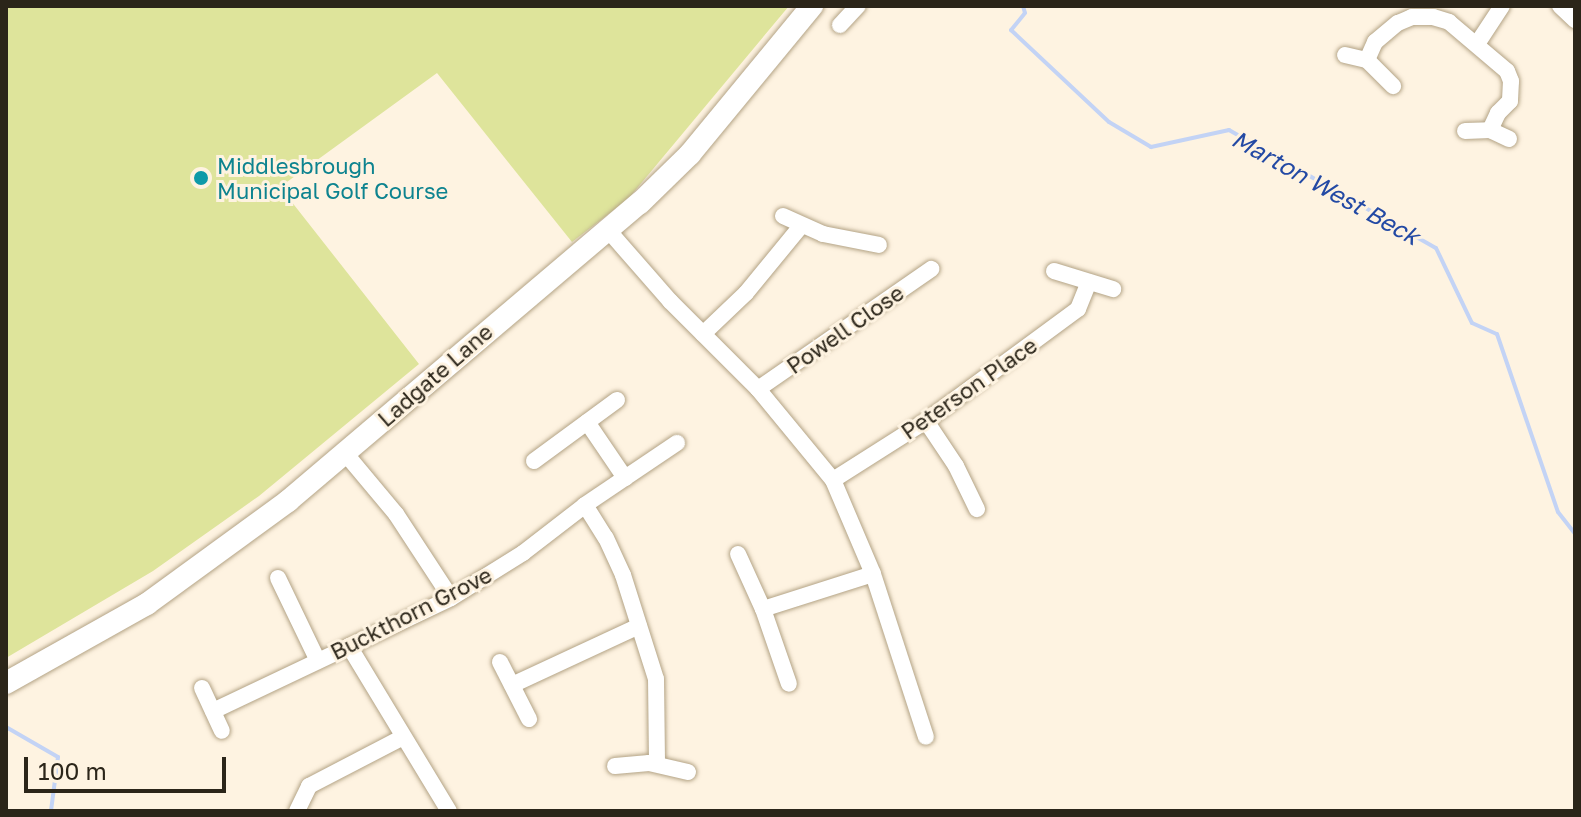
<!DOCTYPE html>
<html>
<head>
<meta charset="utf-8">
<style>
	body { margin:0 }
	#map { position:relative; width:1581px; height:817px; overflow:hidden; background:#fef3e1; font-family:"Golos Text",sans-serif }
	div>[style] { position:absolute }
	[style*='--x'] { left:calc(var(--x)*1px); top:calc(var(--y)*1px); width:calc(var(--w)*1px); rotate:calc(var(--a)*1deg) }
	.green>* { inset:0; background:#dee49b }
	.stream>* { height:4px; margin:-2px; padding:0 2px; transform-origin:2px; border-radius:2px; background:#c3d3f5 }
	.roads { filter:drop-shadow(0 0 2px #b3a385) drop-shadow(0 0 2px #b3a385) }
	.street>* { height:16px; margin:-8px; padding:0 8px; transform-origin:8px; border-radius:8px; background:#fff }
	.secondary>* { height:22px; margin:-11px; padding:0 11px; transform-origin:11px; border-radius:11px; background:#fff }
	.dots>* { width:22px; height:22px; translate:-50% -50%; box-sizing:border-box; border:4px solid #fef3e1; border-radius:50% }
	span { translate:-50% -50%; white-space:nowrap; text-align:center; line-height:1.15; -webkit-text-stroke:6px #fef3e1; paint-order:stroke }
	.culture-label { font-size:22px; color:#0d838f }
	.left { translate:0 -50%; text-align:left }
	.street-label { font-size:22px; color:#2b2519 }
	.water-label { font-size:24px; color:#2349a4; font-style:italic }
	.frame { position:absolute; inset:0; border:8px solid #2b2519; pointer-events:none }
	.scale { position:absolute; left:24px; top:757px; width:202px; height:36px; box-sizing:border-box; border:4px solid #2b2519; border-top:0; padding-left:10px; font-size:24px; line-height:28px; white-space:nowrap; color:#2b2519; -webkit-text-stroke:6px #fef3e1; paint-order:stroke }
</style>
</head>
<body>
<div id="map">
	<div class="green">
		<div style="clip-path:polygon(6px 6px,789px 6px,628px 199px,572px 242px,437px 73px,280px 187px,419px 364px,259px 496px,153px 571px,6px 658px)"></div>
	</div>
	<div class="stream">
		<div style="--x:1023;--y:6;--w:7;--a:74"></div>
		<div style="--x:1025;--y:13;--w:22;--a:129"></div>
		<div style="--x:1011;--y:30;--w:134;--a:43.2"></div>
		<div style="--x:1109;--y:122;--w:49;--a:30.8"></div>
		<div style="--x:1151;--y:147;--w:80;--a:-12.3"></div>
		<div style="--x:1229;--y:130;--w:238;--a:29.7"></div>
		<div style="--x:1436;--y:248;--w:83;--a:64.4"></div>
		<div style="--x:1472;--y:323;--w:27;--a:24"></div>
		<div style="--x:1497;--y:334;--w:188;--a:71.1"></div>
		<div style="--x:1558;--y:512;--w:28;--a:52"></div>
		<div style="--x:6;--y:727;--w:60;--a:30"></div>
		<div style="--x:58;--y:757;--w:54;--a:97.4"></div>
	</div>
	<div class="roads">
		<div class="street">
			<div style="--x:1560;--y:6;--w:21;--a:43"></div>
			<div style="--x:840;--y:25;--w:26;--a:-47"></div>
			<div style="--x:1477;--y:44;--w:45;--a:-56.7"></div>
			<div style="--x:1345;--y:55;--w:23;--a:13"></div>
			<div style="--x:1367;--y:60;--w:37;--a:45"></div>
			<div style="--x:1367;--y:60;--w:20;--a:-66"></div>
			<div style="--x:1375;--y:42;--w:30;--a:-40"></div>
			<div style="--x:1398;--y:23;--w:15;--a:-23"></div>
			<div style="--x:1412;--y:17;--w:21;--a:0"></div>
			<div style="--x:1433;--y:17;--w:17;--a:17"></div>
			<div style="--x:1449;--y:22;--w:76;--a:40.2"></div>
			<div style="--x:1507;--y:71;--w:11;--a:68"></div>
			<div style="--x:1511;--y:81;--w:20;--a:93"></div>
			<div style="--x:1510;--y:101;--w:17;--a:135"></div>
			<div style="--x:1498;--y:113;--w:19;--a:115"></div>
			<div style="--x:1465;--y:131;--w:25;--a:-2"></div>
			<div style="--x:1490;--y:130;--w:21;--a:25"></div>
			<div style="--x:783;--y:216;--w:44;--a:24.2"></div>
			<div style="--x:823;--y:234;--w:57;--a:11.1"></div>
			<div style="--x:608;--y:230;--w:94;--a:48.9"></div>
			<div style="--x:670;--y:301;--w:124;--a:45"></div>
			<div style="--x:758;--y:389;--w:118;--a:50.5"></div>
			<div style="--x:833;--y:480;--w:102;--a:66.9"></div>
			<div style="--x:873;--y:574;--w:171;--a:72"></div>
			<div style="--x:1054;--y:271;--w:62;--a:17"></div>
			<div style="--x:703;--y:334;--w:59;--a:-43.6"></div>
			<div style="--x:746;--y:293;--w:87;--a:-50.6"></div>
			<div style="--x:758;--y:389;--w:211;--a:-34.7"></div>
			<div style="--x:926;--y:421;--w:54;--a:56.3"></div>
			<div style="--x:956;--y:466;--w:48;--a:64"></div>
			<div style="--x:587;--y:422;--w:68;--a:55.8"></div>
			<div style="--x:345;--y:453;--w:80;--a:50.1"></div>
			<div style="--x:396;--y:514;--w:100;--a:56.8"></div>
			<div style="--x:534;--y:461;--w:103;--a:-36.3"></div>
			<div style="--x:833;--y:480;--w:110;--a:-32.4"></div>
			<div style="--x:926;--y:421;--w:189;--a:-36.4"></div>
			<div style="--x:1078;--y:309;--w:29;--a:-68"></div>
			<div style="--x:585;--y:505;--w:39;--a:58"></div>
			<div style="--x:606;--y:538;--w:41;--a:65.3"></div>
			<div style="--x:623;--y:575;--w:109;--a:72.4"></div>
			<div style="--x:656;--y:679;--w:85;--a:89.3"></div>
			<div style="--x:738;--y:554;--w:60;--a:65.6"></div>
			<div style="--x:763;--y:609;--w:79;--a:70.9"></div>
			<div style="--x:278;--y:578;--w:92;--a:64.3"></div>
			<div style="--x:763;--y:609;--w:115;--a:-17.7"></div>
			<div style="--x:349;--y:646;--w:193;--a:58.8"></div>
			<div style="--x:500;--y:662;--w:64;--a:63"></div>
			<div style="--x:512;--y:685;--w:140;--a:-24.9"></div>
			<div style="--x:202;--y:688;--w:47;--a:65.1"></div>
			<div style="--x:213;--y:711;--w:263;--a:-25.4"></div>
			<div style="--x:451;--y:598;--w:85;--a:-32"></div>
			<div style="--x:523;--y:553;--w:78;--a:-37.7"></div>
			<div style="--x:585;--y:505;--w:111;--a:-34"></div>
			<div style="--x:615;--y:766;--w:34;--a:-5"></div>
			<div style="--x:649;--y:763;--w:40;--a:13"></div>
			<div style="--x:297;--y:811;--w:28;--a:-64"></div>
			<div style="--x:309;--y:786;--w:106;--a:-27.5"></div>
		</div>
		<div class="secondary">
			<div style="--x:6;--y:683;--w:162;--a:-29.3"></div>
			<div style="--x:147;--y:604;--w:175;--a:-36.1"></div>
			<div style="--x:288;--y:501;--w:461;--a:-40.3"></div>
			<div style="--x:640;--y:203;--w:70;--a:-44.4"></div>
			<div style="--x:690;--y:154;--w:192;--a:-50.5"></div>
		</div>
	</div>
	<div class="dots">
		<div style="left:201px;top:178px;background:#0f9aa8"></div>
	</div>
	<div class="culture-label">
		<span class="left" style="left:217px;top:178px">Middlesbrough<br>Municipal Golf Course</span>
	</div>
	<div class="street-label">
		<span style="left:845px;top:329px;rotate:-35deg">Powell Close</span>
		<span style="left:435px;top:375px;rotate:-41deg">Ladgate Lane</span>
		<span style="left:969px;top:388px;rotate:-35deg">Peterson Place</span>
		<span style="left:411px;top:613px;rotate:-27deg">Buckthorn Grove</span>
	</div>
	<div class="water-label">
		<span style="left:1326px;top:187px;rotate:29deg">Marton West Beck</span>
	</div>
	<div class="frame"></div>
	<div class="scale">100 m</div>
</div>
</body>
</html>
